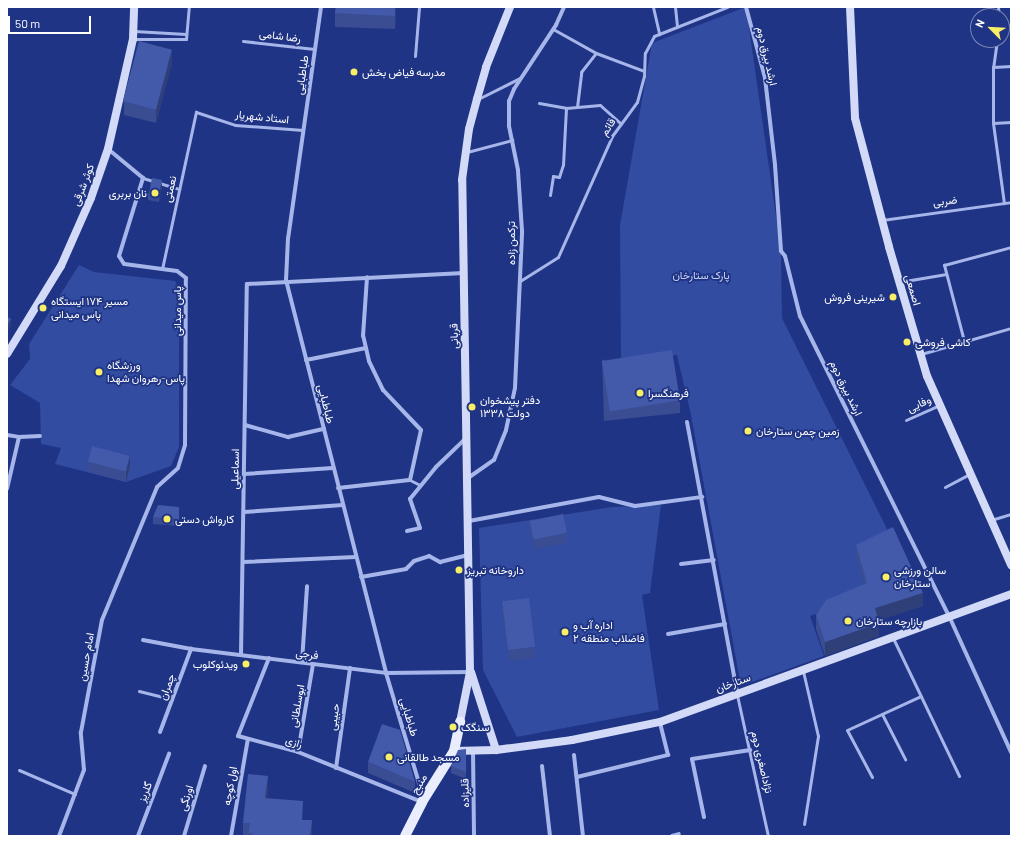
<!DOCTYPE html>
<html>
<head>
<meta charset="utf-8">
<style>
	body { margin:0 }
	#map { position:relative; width:1018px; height:843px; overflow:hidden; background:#1f3484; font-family:Barlow,Vazirmatn,sans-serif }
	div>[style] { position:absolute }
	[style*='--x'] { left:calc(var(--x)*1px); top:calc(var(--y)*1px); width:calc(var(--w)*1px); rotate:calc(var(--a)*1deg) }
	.green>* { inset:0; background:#324ca2 }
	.lane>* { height:3px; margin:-1.5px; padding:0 1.5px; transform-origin:1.5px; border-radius:1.5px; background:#a7b6ea }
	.street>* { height:4px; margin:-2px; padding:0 2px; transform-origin:2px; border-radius:2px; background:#a7b6ea }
	.secondary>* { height:8px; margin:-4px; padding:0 4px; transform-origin:4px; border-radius:4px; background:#d2daf7 }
	.primary>* { height:10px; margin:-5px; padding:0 5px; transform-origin:5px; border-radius:5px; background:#eaedfe }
	.wall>* { inset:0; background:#3a4d93 }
	.shaded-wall>* { inset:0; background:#2f3f78 }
	.building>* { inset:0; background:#435aab; transform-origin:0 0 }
	.dots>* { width:11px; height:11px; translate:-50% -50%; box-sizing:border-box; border:2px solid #1f3484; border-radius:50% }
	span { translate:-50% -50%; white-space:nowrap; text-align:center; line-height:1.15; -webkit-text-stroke:3.5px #1f3484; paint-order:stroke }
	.street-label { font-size:11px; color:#fff }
	.poi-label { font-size:11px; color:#fff }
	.left { translate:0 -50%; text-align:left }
	.right { translate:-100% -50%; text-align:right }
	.park-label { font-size:11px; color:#cbd5f7 }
	.frame { position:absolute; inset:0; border:8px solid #fff; pointer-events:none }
	.north { position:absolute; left:970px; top:8px; width:40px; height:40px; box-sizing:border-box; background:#1f3484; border:1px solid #7985b5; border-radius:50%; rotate:294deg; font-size:11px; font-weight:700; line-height:16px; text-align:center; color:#fff }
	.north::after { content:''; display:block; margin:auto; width:14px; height:18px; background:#f8ef66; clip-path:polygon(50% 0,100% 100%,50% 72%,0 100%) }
	.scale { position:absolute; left:8px; top:16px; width:83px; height:18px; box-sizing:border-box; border:2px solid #fff; border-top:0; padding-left:5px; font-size:12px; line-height:14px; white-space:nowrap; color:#fff; -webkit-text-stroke:3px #1f3484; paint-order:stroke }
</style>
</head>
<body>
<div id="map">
	<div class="green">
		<div style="clip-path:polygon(746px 7px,781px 251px,782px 318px,893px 541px,867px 597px,810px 616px,824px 656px,741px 686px,691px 415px,677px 355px,621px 360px,620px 225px,652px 43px)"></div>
		<div style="clip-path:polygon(79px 265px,94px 272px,175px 281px,179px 290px,179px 447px,171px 466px,126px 482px,55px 464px,61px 448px,41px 444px,40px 403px,10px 385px,30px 359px,29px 344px)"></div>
		<div style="clip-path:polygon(661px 505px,650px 593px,642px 595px,659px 710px,517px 737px,483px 670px,479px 528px,612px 507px)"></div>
	</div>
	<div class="lane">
		<div style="--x:653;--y:7;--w:28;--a:77"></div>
		<div style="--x:675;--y:7;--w:20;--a:84"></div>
		<div style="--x:998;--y:7;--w:9;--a:84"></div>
		<div style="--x:1002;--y:26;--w:9;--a:-6"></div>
		<div style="--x:553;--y:29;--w:49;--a:29.2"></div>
		<div style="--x:596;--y:53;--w:51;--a:20.6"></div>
		<div style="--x:134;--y:31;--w:52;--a:3.3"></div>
		<div style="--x:134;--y:39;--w:52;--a:0"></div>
		<div style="--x:186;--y:39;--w:32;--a:-85"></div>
		<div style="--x:997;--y:40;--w:27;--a:98"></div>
		<div style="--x:993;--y:67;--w:56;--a:90"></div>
		<div style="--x:993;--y:123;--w:81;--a:82.2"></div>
		<div style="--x:243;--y:41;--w:72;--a:6.3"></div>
		<div style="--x:415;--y:56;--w:49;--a:-85.3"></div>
		<div style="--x:993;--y:67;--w:18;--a:-3"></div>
		<div style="--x:478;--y:99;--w:47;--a:-26.6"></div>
		<div style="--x:539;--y:103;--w:27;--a:10"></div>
		<div style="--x:566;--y:108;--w:34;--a:-5"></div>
		<div style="--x:600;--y:105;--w:28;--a:42"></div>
		<div style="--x:577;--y:107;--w:35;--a:-83"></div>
		<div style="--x:581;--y:72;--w:24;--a:-52"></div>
		<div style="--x:993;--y:123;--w:18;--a:-3"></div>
		<div style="--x:467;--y:152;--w:47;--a:-14.9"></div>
		<div style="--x:143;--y:178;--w:38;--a:17"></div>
		<div style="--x:550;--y:195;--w:19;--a:-81"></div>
		<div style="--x:553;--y:176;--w:6;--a:9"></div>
		<div style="--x:559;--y:177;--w:13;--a:-72"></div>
		<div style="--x:563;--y:165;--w:57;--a:-87"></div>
		<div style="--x:882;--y:220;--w:130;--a:-7.9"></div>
		<div style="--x:162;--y:269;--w:161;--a:-77.8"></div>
		<div style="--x:196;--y:112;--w:41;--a:18.4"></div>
		<div style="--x:235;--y:125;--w:68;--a:4.2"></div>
		<div style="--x:520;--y:281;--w:45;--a:-32.3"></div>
		<div style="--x:558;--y:257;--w:133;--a:-65.9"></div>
		<div style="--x:612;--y:136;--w:42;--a:-53.7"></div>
		<div style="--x:637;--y:102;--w:27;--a:-75"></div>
		<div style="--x:644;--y:76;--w:23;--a:-88"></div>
		<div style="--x:645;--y:53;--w:19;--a:-62"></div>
		<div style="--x:654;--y:36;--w:79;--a:-21.7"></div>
		<div style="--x:899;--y:282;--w:48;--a:-9.7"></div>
		<div style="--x:964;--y:341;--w:79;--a:-104.7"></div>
		<div style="--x:944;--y:265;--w:69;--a:-15"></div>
		<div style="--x:921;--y:354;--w:94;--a:-16.1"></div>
		<div style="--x:906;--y:420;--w:37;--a:-24"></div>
		<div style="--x:410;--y:480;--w:11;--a:27"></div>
		<div style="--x:945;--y:487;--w:27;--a:-28"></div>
		<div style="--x:991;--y:520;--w:21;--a:-17"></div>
		<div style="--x:893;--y:638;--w:153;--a:64.4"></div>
		<div style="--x:803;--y:671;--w:67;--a:77"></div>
		<div style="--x:818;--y:736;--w:89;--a:99"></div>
		<div style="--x:139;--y:691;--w:34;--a:14"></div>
		<div style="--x:737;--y:695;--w:144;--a:77.6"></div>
		<div style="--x:882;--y:714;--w:51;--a:62.9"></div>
		<div style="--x:19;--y:770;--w:61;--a:23.2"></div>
		<div style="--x:872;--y:777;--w:53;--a:-118"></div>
		<div style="--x:847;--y:730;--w:81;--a:-24.7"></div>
	</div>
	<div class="street">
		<div style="--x:321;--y:7;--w:233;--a:98.1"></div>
		<div style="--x:288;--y:238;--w:42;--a:92.7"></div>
		<div style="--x:286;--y:280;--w:406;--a:75.7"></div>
		<div style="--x:386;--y:673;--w:128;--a:73.3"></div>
		<div style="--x:746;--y:7;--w:73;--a:75"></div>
		<div style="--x:765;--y:78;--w:88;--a:83.4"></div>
		<div style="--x:775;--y:165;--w:86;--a:86"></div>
		<div style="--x:781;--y:251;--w:6;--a:51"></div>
		<div style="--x:785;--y:256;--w:62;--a:76"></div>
		<div style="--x:800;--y:316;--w:335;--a:63.6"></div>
		<div style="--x:949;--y:616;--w:149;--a:65.5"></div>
		<div style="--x:306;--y:360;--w:61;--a:-11.3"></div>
		<div style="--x:687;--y:422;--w:276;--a:79.5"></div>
		<div style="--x:245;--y:425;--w:45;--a:15.6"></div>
		<div style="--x:288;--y:437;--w:37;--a:-13"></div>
		<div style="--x:7;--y:435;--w:12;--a:9"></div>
		<div style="--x:19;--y:437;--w:53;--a:103"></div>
		<div style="--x:19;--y:437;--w:21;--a:-3"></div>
		<div style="--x:244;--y:474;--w:89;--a:-3.9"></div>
		<div style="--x:468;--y:478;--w:32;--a:-35"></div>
		<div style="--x:494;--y:460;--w:32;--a:-68"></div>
		<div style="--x:506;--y:430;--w:43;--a:-77.9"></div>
		<div style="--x:515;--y:388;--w:157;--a:-87.4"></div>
		<div style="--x:522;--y:231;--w:61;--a:-93.8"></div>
		<div style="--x:518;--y:170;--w:45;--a:-101.6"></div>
		<div style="--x:509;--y:126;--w:25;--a:-90"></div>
		<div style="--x:509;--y:101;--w:13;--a:-67"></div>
		<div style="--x:514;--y:89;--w:77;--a:-56.7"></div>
		<div style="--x:556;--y:25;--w:20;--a:-66"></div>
		<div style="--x:338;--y:488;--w:72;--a:-6.3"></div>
		<div style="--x:410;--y:480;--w:51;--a:-77.6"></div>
		<div style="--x:421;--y:430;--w:55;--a:-133.5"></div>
		<div style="--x:383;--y:390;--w:32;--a:-116"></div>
		<div style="--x:369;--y:361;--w:26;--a:-103"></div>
		<div style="--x:363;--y:336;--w:59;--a:-86.1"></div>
		<div style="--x:244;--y:512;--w:99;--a:-4"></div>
		<div style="--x:469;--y:521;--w:132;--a:-10.5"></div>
		<div style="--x:599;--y:497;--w:37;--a:14"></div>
		<div style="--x:635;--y:506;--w:68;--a:-7.7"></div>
		<div style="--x:407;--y:531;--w:13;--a:-13"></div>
		<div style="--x:420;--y:528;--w:31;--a:-109"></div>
		<div style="--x:410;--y:499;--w:41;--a:-50.9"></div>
		<div style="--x:436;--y:467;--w:42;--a:-44"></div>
		<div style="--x:243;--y:562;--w:113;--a:-2.5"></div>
		<div style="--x:681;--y:564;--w:33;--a:-7"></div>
		<div style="--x:361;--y:577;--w:46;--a:-10.1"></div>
		<div style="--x:406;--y:569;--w:11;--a:-45"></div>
		<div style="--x:414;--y:561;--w:16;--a:-18"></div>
		<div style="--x:429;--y:556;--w:13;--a:29"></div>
		<div style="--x:440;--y:562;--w:30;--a:-14"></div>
		<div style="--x:668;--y:634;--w:58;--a:-10"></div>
		<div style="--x:143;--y:640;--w:49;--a:10.6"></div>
		<div style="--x:191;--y:649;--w:196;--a:7"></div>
		<div style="--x:386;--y:673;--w:84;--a:-0.7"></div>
		<div style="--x:241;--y:654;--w:370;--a:-89.1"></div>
		<div style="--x:247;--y:284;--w:217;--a:-2.9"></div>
		<div style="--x:269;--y:658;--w:84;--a:111.7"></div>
		<div style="--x:238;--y:736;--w:62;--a:14.9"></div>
		<div style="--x:298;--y:752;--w:134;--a:22"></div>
		<div style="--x:302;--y:662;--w:76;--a:-86.2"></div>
		<div style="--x:160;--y:732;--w:89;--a:-69.5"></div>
		<div style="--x:473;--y:751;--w:85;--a:89.3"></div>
		<div style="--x:298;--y:752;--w:89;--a:-80.3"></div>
		<div style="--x:574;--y:755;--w:81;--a:83.7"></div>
		<div style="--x:542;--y:766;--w:70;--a:83.5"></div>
		<div style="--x:336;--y:768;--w:101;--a:-82"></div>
		<div style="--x:577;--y:777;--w:94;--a:-13.6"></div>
		<div style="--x:668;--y:755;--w:34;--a:-104"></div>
		<div style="--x:704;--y:817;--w:59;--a:-101.7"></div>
		<div style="--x:692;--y:759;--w:59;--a:-8.8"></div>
		<div style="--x:59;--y:836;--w:71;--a:-69.3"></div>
		<div style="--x:84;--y:770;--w:38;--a:-95"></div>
		<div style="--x:81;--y:732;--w:114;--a:-79.4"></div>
		<div style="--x:102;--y:620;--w:144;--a:-67.5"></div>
		<div style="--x:157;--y:487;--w:28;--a:-42"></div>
		<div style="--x:178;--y:468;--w:24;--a:-73"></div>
		<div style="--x:185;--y:445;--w:167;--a:-89.7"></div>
		<div style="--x:186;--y:278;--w:11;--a:-142"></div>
		<div style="--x:177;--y:271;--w:53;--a:-172.5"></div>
		<div style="--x:124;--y:264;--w:9;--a:-122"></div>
		<div style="--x:119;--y:256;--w:82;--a:-72.9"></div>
		<div style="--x:143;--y:178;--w:45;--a:-140.4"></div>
		<div style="--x:138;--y:836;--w:88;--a:-69.3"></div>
		<div style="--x:184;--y:836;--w:73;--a:-73.3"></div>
		<div style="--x:231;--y:836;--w:98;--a:-80.1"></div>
		<div style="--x:672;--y:836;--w:7;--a:-16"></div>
	</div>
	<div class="secondary">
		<div style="--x:850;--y:7;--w:111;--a:87.4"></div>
		<div style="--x:855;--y:118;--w:133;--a:75.2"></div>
		<div style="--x:889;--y:247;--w:134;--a:73.6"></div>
		<div style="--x:927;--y:376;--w:207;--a:66"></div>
		<div style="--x:7;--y:354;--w:103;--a:-58.5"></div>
		<div style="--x:61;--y:266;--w:74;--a:-66.2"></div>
		<div style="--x:91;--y:198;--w:52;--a:-70.9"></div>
		<div style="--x:108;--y:149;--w:113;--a:-77.2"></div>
		<div style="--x:133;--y:39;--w:32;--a:-88"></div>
		<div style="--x:471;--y:672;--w:82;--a:72.2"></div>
		<div style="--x:460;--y:722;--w:51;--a:-78.7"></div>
		<div style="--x:470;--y:672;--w:492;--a:-90.9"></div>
		<div style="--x:462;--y:180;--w:51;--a:-82.2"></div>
		<div style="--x:469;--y:129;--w:31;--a:-75"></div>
		<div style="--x:477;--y:99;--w:33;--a:-74"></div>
		<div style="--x:486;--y:67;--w:65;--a:-68.2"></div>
		<div style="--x:454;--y:751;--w:42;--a:-1.4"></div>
		<div style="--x:496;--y:750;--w:77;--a:-7.5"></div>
		<div style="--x:572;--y:740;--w:90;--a:-11.6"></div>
		<div style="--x:660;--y:722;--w:374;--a:-20"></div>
	</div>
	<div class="primary">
		<div style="--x:405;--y:836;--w:38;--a:-63"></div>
		<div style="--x:422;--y:802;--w:60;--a:-57.9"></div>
		<div style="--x:454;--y:751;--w:30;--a:-78"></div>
	</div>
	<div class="wall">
		<div style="clip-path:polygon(336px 7px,396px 7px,395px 29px,335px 27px,335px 13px)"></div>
		<div style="clip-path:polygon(172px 63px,156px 123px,124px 115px,124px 101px)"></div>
		<div style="clip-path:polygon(162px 187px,159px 202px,148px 200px,148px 193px)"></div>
		<div style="clip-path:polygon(602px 359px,680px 400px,680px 413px,604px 421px)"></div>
		<div style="clip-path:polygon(88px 462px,130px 466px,126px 482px,88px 472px)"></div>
		<div style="clip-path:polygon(179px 507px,179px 526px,153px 524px,153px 517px)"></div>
		<div style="clip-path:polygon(530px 520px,567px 533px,567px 543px,534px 549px,530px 530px)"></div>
		<div style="clip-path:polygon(856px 545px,923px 606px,878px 620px,879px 636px,825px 656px,816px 629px,816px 615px,864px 584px,856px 558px)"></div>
		<div style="clip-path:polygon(502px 602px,535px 647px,535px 658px,509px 661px,502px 612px)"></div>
		<div style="clip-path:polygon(466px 749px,466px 779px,451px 773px,451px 766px)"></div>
		<div style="clip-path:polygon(368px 762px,415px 782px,415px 793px,368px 773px)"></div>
		<div style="clip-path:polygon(268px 789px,267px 798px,303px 820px,312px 820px,312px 836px,243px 836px,243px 823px)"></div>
	</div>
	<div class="shaded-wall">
		<div style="clip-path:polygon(395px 7px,396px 7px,395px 29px)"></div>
		<div style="clip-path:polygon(172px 50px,172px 63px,156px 123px,156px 110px)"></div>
		<div style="clip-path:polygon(162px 180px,162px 187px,159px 202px,159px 195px)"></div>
		<div style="clip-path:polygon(11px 319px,11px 326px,7px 333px,7px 326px)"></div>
		<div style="clip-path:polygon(130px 456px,130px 466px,126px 482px,126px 472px)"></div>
		<div style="clip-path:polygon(923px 593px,923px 606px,875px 622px,875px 608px)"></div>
		<div style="clip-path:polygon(879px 623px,879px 636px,825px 656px,825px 642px)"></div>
		<div style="clip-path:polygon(268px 776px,268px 789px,265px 812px,265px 798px)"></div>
		<div style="clip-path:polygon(312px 820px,312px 836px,310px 836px)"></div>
	</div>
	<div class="building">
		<div style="clip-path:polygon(336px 7px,395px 7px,395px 16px,335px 13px)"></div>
		<div style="left:139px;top:41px;width:34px;height:62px;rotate:15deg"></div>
		<div style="left:152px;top:178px;width:10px;height:16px;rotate:11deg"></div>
		<div style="clip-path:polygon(7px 317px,11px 319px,7px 326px)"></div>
		<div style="left:672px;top:350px;width:51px;height:71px;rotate:81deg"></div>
		<div style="left:92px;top:446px;width:39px;height:16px;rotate:15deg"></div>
		<div style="clip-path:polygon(158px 505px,179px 507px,179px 519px,153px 517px)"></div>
		<div style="left:563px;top:514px;width:19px;height:34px;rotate:78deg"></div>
		<div style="clip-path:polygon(893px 527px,923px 593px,875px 608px,879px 623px,825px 642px,816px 615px,826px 600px,867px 583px,856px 545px)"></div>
		<div style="left:529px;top:598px;width:49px;height:27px;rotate:83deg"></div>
		<div style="clip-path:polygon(382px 724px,400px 730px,415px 782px,368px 762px)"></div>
		<div style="clip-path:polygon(466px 749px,466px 772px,451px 766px,458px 750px)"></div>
		<div style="clip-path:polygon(248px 774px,268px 776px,265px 798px,303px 801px,302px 820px,312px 820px,310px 836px,252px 836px,252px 833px,249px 833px,250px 823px,243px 823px)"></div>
	</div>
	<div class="dots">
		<div style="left:354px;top:72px;background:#f8ef66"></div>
		<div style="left:155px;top:193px;background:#f8ef66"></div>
		<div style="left:893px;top:297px;background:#f8ef66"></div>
		<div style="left:43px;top:308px;background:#f8ef66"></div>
		<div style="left:907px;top:342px;background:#f8ef66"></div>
		<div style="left:99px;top:372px;background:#f8ef66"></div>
		<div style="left:640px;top:393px;background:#f8ef66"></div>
		<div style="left:472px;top:407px;background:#f8ef66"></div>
		<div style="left:748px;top:431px;background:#f8ef66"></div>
		<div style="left:167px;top:519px;background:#f8ef66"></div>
		<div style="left:459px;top:570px;background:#f8ef66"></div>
		<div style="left:886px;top:577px;background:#f8ef66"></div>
		<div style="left:848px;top:621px;background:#f8ef66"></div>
		<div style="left:565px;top:632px;background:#f8ef66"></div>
		<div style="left:246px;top:664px;background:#f8ef66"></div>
		<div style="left:453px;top:727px;background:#f8ef66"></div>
		<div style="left:389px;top:757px;background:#f8ef66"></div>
	</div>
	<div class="street-label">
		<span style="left:280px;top:36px;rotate:7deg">رضا شامی</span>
		<span style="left:767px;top:56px;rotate:77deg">ارشد بیرق دوم</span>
		<span style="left:302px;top:75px;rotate:-82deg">طباطبایی</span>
		<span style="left:262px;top:117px;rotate:6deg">استاد شهریار</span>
		<span style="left:608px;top:127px;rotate:-57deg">قائم</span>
		<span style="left:83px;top:185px;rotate:-69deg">کوثر شرقی</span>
		<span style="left:170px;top:189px;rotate:-78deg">نعمتی</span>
		<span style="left:945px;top:201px;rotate:-6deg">ضربی</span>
		<span style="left:511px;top:243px;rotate:-90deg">ترکمن زاده</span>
		<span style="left:913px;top:290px;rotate:74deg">اصمعی</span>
		<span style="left:177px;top:311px;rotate:-90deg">پاس میدانی</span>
		<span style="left:454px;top:336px;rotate:-91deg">قربانی</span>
		<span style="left:846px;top:388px;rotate:64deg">ارشد بیرق دوم</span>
		<span style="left:326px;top:404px;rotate:76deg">طباطبایی</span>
		<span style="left:919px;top:404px;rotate:-24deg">وفایی</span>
		<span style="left:235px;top:469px;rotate:-89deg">اسماعیلی</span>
		<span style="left:307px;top:654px;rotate:7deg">فرجی</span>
		<span style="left:86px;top:657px;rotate:-80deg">امام حسین</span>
		<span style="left:733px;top:683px;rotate:-20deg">ستارخان</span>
		<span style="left:167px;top:687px;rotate:-70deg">چمران</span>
		<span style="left:297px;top:706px;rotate:-80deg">ابوسلطانی</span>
		<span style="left:334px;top:717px;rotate:-82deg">حبیبی</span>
		<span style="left:409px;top:717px;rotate:73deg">طباطبایی</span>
		<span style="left:294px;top:742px;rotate:17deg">رازی</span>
		<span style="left:762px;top:762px;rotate:77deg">نژاداصغری دوم</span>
		<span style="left:419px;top:784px;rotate:-59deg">منبح</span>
		<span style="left:230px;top:786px;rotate:-80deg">اول کوچه</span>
		<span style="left:145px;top:792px;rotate:-69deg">گلریز</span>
		<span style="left:465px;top:793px;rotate:-91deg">قلیزاده</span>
		<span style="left:186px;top:798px;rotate:-73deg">اورنگی</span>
	</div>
	<div class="poi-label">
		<span class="left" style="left:362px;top:72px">مدرسه فیاض بخش</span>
		<span class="right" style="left:147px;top:193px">نان بربری</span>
		<span class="right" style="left:885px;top:297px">شیرینی فروش</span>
		<span class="left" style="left:51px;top:308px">مسیر ۱۷۴ ایستگاه<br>پاس میدانی</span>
		<span class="left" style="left:915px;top:342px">کاشی فروشی</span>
		<span class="left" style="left:107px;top:372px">ورزشگاه<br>پاس-رهروان شهدا</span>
		<span class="left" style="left:648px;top:393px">فرهنگسرا</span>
		<span class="left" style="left:480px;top:407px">دفتر پیشخوان<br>دولت ۱۳۳۸</span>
		<span class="left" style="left:756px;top:431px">زمین چمن ستارخان</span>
		<span class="left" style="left:175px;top:519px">کارواش دستی</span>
		<span class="left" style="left:467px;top:570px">داروخانه تبریز</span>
		<span class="left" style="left:894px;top:577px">سالن ورزشی<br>ستارخان</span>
		<span class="left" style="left:856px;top:621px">بازارچه ستارخان</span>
		<span class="left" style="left:573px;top:632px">اداره آب و<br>فاضلاب منطقه ۲</span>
		<span class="right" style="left:238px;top:664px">ویدئوکلوب</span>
		<span class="left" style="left:461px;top:727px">سنگک</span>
		<span class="left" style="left:397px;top:757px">مسجد طالقانی</span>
	</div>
	<div class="park-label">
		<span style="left:701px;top:275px">پارک ستارخان</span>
	</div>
	<div class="frame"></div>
	<div class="north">N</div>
	<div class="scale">50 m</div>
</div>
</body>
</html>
